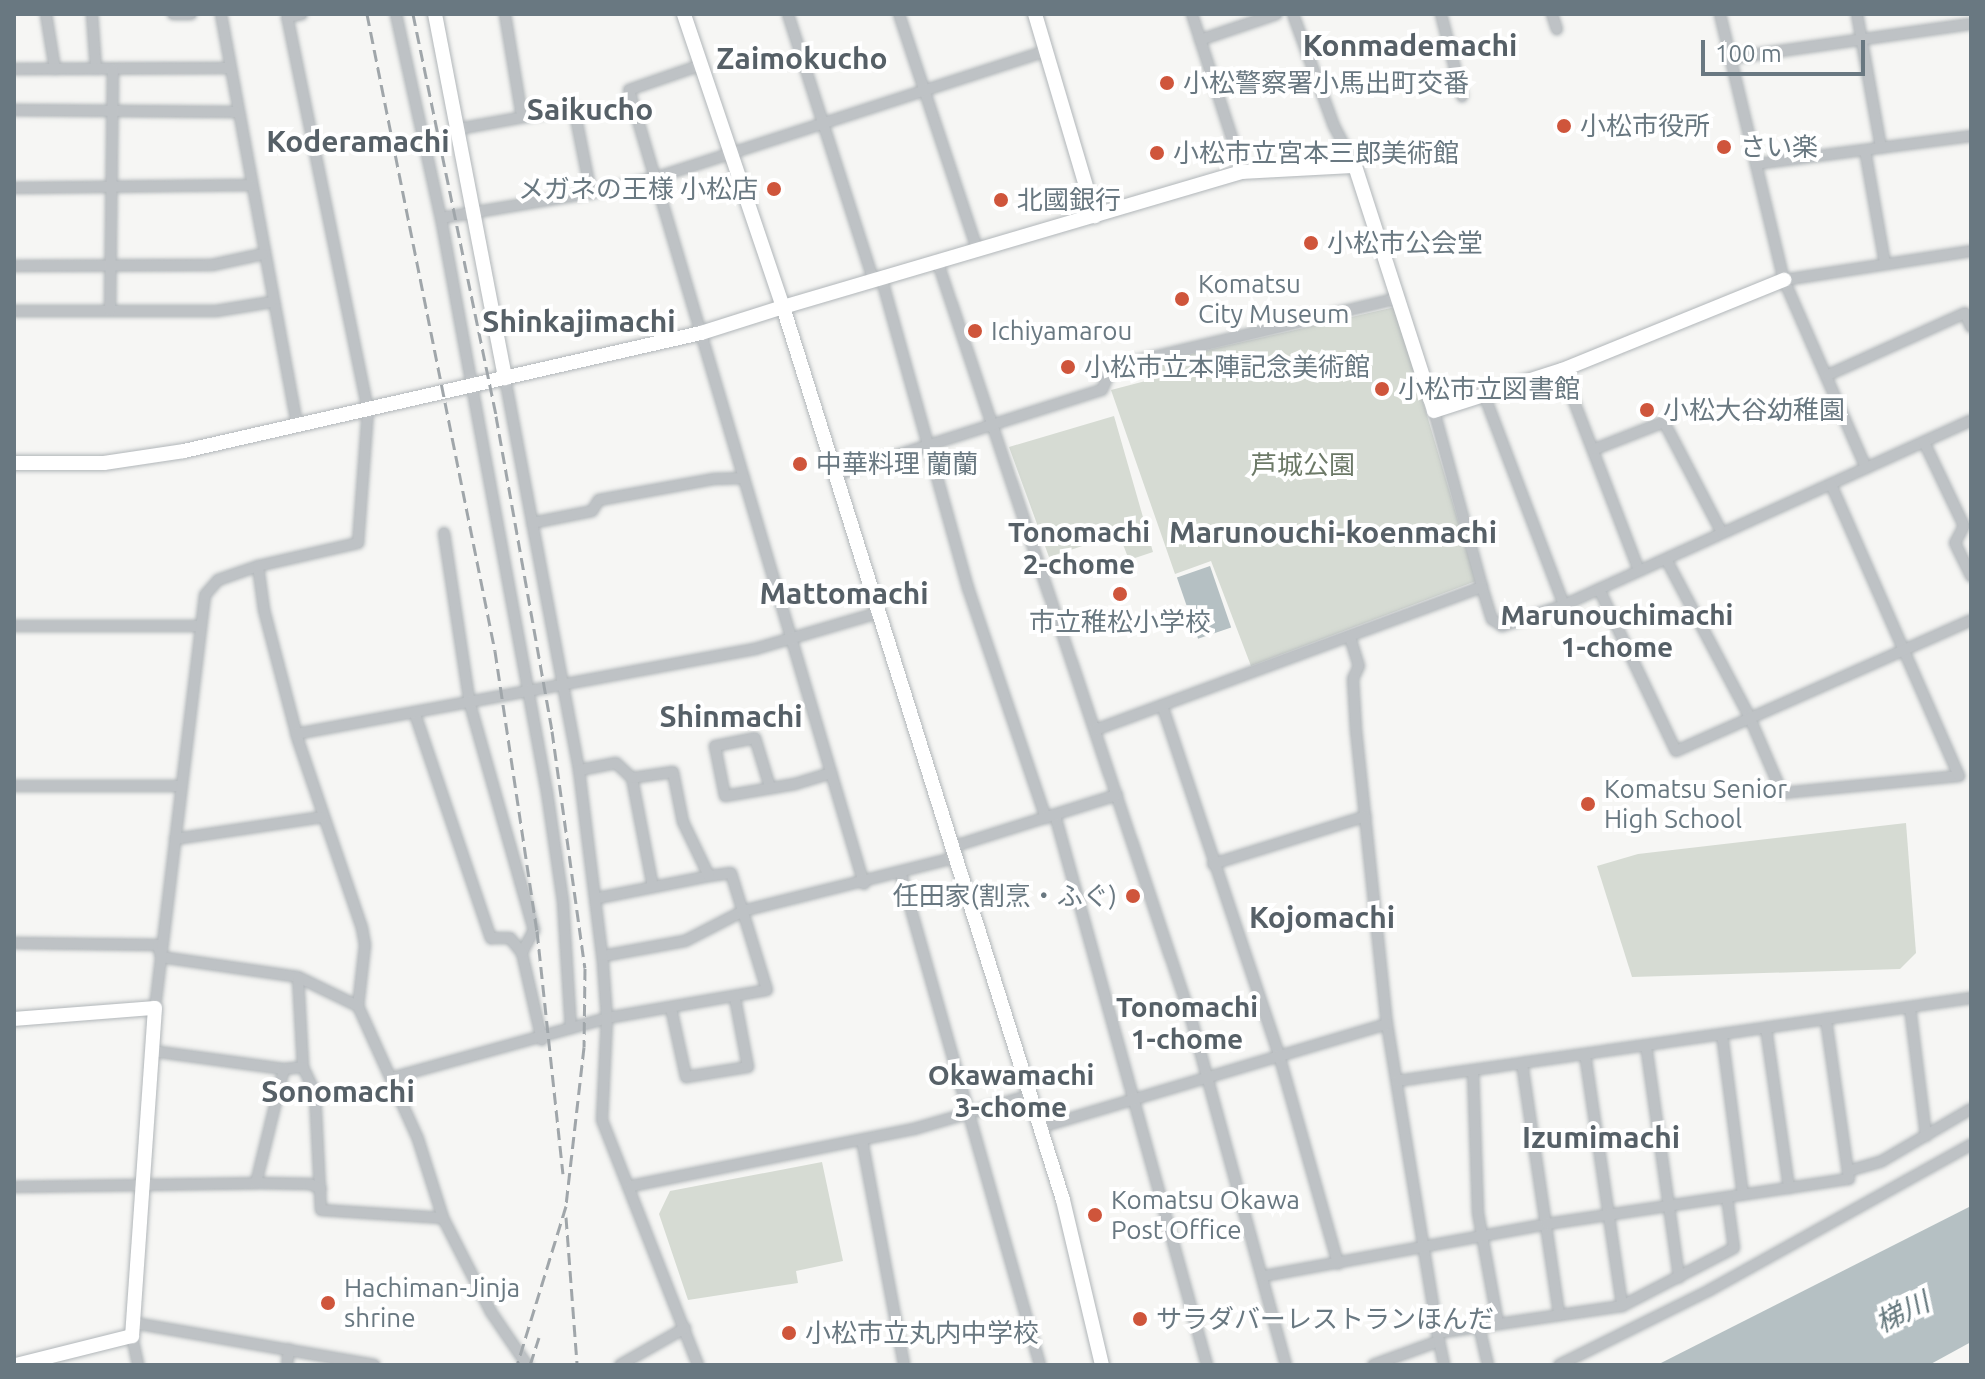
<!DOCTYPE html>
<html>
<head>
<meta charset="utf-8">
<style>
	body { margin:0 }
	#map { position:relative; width:1985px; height:1379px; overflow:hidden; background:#f6f6f4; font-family:Ubuntu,"Noto Sans JP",sans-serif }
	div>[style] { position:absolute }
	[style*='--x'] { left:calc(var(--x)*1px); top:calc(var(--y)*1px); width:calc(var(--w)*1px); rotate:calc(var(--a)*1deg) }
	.green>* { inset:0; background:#d6dbd3 }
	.water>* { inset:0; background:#b5c0c3; transform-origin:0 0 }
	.roads { filter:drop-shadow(0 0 2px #b1b6b9) drop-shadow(0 0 2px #b1b6b9) }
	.street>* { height:10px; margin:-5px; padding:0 5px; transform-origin:5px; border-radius:5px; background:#bec2c5 }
	.secondary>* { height:14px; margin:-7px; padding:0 7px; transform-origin:7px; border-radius:7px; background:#fff }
	.rail>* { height:3px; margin-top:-1.5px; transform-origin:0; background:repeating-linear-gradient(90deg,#a0a6aa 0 12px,transparent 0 18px) }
	.dots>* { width:22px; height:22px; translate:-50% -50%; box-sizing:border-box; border:4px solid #fff; border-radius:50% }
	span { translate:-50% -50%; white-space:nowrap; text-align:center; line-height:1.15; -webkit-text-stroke:8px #fff; paint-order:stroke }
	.poi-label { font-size:26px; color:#697881 }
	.left { translate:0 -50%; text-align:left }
	.right { translate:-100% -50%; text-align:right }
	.park-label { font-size:26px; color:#6c7967 }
	.neighbourhood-label { font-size:28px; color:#566067; font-weight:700 }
	.water-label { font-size:28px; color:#65787d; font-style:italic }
	.quarter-label { font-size:30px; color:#566067; font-weight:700 }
	.frame { position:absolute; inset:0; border:16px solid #697881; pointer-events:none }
	.scale { position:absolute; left:1701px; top:40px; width:164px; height:36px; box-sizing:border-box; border:4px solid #697881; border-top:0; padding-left:10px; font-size:24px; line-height:28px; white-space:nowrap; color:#697881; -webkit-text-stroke:6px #fff; paint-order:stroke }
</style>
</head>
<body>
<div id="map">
	<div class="green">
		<div style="clip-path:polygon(1395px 307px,1476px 581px,1251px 666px,1211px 561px,1175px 574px,1111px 390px,1157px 378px,1155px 362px)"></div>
		<div style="clip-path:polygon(1114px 416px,1153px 552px,1129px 560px,1119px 534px,1049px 557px,1009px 447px)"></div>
		<div style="clip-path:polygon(1906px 823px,1916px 953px,1900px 969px,1632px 977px,1597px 866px,1638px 854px)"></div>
		<div style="clip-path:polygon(822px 1162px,843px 1261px,796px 1271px,798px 1283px,688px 1300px,659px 1214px,670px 1191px)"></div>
	</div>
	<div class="water">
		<div style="left:1210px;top:566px;width:65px;height:35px;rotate:71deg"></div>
		<div style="clip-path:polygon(1971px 1206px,1971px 1342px,1929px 1365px,1657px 1365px)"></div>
	</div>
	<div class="roads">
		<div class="street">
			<div style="--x:46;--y:14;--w:56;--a:80.7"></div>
			<div style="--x:92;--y:14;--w:55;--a:85.8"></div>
			<div style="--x:173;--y:14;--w:18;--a:0"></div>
			<div style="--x:221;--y:14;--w:419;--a:79.5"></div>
			<div style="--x:396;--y:14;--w:209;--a:77.6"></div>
			<div style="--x:441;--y:218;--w:584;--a:79.54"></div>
			<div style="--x:547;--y:792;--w:111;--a:81.7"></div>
			<div style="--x:563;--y:902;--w:126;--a:86.4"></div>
			<div style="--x:505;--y:14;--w:104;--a:80.6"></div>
			<div style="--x:788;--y:14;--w:281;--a:72.2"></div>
			<div style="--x:899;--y:14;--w:248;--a:71.6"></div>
			<div style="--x:1192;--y:14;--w:166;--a:72.1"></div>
			<div style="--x:1293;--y:14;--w:119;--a:69.9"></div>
			<div style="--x:1334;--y:126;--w:45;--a:62.3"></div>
			<div style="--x:1441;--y:14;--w:85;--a:75.6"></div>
			<div style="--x:1552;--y:14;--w:16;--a:72"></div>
			<div style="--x:1720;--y:14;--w:274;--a:76.5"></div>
			<div style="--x:1784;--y:280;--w:205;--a:66.4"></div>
			<div style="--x:1857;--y:14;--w:136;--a:79.8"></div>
			<div style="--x:1200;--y:40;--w:81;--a:-18.7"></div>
			<div style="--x:1731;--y:58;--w:242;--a:-8.1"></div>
			<div style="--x:701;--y:65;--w:76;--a:160.9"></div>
			<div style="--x:629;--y:90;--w:828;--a:73.51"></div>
			<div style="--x:14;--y:69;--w:214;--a:-0.3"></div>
			<div style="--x:14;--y:110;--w:222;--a:0.5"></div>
			<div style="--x:458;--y:129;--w:118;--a:-10.3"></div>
			<div style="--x:574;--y:108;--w:87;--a:78.7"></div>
			<div style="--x:591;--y:193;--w:66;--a:-13.2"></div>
			<div style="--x:655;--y:178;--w:411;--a:-18"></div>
			<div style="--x:1865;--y:150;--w:115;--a:80"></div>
			<div style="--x:1756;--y:164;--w:217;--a:-7.4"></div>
			<div style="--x:14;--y:188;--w:236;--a:-0.7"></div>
			<div style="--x:441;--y:218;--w:152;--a:-9.5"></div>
			<div style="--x:938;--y:263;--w:796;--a:71.47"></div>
			<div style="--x:1191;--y:1018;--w:360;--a:74.7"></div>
			<div style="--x:14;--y:266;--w:198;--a:-0.3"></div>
			<div style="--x:212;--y:265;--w:52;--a:-12.2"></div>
			<div style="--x:882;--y:280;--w:320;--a:74.4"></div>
			<div style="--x:968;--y:588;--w:243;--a:71.3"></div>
			<div style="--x:1784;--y:280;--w:189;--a:-8.8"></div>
			<div style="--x:14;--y:311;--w:202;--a:0"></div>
			<div style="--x:216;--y:311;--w:56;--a:-9.3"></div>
			<div style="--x:110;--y:311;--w:242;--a:-89.3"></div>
			<div style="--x:1562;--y:370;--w:215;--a:69"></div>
			<div style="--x:1828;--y:375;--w:150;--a:-24.3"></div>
			<div style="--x:1965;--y:313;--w:15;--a:67"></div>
			<div style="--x:505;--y:378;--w:399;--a:79.3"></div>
			<div style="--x:1485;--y:397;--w:222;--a:69.2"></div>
			<div style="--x:1434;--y:411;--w:182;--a:74.7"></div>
			<div style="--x:1482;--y:587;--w:34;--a:73"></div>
			<div style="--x:1492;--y:619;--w:12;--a:35"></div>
			<div style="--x:1502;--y:626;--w:65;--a:-18.7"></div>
			<div style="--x:1564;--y:605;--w:447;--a:-24.4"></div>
			<div style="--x:1924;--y:442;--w:93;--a:64.5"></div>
			<div style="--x:1964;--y:526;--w:19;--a:118"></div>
			<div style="--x:1955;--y:543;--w:37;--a:64"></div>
			<div style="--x:1595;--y:449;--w:74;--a:-21.4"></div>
			<div style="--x:1664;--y:422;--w:125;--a:62.4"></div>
			<div style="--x:838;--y:474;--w:277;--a:-17.7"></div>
			<div style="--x:1102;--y:390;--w:25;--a:-67"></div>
			<div style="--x:1112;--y:367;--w:296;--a:-13.5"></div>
			<div style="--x:532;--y:523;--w:61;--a:-11.3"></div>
			<div style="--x:592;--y:511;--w:13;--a:-58"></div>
			<div style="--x:599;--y:500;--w:116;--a:-10.4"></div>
			<div style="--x:713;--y:479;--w:31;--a:-2"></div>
			<div style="--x:444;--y:533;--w:173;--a:81.4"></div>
			<div style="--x:470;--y:704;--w:235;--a:74.2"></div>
			<div style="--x:534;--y:930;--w:26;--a:118"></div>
			<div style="--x:522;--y:953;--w:89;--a:77.1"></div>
			<div style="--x:1666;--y:559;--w:178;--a:62.1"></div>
			<div style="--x:1749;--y:716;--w:84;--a:66.8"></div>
			<div style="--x:1782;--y:793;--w:178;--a:-5.5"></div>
			<div style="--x:1959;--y:776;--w:319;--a:-113.7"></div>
			<div style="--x:258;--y:566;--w:44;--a:82.2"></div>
			<div style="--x:264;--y:610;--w:134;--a:75.3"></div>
			<div style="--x:298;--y:740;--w:199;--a:71.2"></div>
			<div style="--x:362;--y:928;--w:17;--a:80"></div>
			<div style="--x:365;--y:945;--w:61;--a:96.5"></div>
			<div style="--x:358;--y:1006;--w:146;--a:65.7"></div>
			<div style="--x:418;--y:1139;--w:83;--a:72.4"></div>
			<div style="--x:443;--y:1218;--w:106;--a:62.9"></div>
			<div style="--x:491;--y:1312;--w:64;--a:55.8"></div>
			<div style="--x:1599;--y:589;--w:179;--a:64.6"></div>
			<div style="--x:1676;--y:751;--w:323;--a:-23.9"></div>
			<div style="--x:14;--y:626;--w:187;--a:0"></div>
			<div style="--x:1350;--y:637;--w:30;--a:73"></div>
			<div style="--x:1359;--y:666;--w:14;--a:115"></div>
			<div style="--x:1353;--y:679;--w:51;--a:86.6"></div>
			<div style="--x:1356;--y:730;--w:296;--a:84"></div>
			<div style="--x:1387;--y:1024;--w:321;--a:80.7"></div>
			<div style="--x:1439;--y:1341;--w:70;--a:160"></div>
			<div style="--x:1162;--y:705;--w:369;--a:71.5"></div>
			<div style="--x:1279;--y:1055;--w:217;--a:74.2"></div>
			<div style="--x:415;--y:714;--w:237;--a:71.3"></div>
			<div style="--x:491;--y:938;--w:19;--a:0"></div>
			<div style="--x:510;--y:938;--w:19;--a:51"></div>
			<div style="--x:1095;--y:730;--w:413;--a:-20.3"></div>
			<div style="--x:296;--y:734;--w:467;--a:-10.5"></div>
			<div style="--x:755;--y:649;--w:131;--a:-16.4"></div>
			<div style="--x:632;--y:778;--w:111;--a:79.1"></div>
			<div style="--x:14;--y:786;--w:167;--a:0"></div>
			<div style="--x:770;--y:787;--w:51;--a:-107"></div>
			<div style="--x:755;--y:738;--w:41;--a:168.7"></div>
			<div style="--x:715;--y:746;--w:51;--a:78.7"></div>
			<div style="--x:725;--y:796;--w:71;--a:-9.7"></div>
			<div style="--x:795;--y:784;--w:38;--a:-17"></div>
			<div style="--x:1055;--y:815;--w:571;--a:74.55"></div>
			<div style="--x:175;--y:839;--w:149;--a:-8.5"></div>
			<div style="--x:955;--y:846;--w:170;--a:-17.5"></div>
			<div style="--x:1213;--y:864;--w:160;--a:-17.4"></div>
			<div style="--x:901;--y:874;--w:510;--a:74.19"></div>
			<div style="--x:598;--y:898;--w:113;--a:-11.2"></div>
			<div style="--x:14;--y:943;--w:144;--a:0.8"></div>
			<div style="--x:158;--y:945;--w:12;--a:76"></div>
			<div style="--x:161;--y:957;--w:138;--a:8.3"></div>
			<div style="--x:298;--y:977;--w:67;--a:25.8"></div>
			<div style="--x:603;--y:956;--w:83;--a:-10.4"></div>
			<div style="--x:685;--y:941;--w:65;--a:-27.3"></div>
			<div style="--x:743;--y:911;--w:222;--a:-14.1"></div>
			<div style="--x:298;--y:977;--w:90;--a:86.8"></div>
			<div style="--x:303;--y:1067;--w:29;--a:65"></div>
			<div style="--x:315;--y:1093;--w:117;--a:87.1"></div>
			<div style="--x:321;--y:1210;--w:122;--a:3.8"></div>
			<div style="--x:1910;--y:1007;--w:130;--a:82.9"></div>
			<div style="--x:155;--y:1008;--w:416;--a:-83.1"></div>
			<div style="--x:205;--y:595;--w:20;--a:-49"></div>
			<div style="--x:218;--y:580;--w:42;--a:-19.3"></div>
			<div style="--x:258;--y:566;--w:103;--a:-13"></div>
			<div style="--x:358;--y:543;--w:133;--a:-85.7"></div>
			<div style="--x:368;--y:410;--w:401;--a:-101.6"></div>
			<div style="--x:287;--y:17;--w:15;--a:-11"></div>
			<div style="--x:671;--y:1008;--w:71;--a:77.7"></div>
			<div style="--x:686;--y:1077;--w:63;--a:-9.2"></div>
			<div style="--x:748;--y:1067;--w:70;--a:-100.7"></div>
			<div style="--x:1766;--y:1028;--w:162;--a:81.8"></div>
			<div style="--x:1722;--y:1034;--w:162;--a:82.6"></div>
			<div style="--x:1646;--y:1045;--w:235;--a:81.9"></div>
			<div style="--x:152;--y:1051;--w:133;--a:7.8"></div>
			<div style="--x:284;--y:1069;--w:19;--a:-6"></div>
			<div style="--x:1585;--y:1054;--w:255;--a:81.6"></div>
			<div style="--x:1522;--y:1063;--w:255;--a:81.6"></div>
			<div style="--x:1473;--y:1070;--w:143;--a:88"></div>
			<div style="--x:1478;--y:1213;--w:112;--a:79.7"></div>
			<div style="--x:391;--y:1078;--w:224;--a:-15.5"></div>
			<div style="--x:607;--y:1018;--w:162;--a:-9.9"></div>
			<div style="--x:767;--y:990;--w:122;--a:-107.1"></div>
			<div style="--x:731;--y:873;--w:22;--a:172"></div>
			<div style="--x:709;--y:876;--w:60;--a:-115.7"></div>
			<div style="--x:683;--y:822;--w:51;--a:-101.3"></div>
			<div style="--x:673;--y:772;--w:41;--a:171.7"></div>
			<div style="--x:632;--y:778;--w:22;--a:-137"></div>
			<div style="--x:616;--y:763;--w:38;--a:169"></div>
			<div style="--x:579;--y:770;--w:195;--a:82.9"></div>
			<div style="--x:603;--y:964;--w:54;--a:85.8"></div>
			<div style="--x:607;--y:1018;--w:102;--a:92.8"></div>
			<div style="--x:602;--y:1120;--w:263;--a:68.6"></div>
			<div style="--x:1397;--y:1081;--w:580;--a:-8.23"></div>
			<div style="--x:1041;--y:1127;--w:361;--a:-16.6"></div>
			<div style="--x:862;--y:1140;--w:229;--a:79.4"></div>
			<div style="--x:1848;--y:1171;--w:35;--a:-16"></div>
			<div style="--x:1882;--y:1161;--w:103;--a:-30.3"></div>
			<div style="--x:256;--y:1183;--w:54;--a:1.1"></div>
			<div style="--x:310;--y:1184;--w:12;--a:24"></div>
			<div style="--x:631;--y:1186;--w:289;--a:-11.4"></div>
			<div style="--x:914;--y:1129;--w:122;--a:-16.2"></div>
			<div style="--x:14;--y:1187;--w:242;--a:-0.9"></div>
			<div style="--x:256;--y:1183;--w:117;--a:-76.2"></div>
			<div style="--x:1264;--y:1276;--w:288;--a:-10.4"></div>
			<div style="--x:1547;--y:1224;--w:305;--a:-8.5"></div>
			<div style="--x:1849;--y:1179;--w:162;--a:-98.2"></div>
			<div style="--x:134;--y:1323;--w:244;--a:9.9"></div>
			<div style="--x:1479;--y:1326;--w:40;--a:77"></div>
			<div style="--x:1437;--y:1333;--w:187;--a:-8.3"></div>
			<div style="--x:1622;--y:1306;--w:126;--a:-27.4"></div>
			<div style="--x:1734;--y:1248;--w:51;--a:-97.8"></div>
			<div style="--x:132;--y:1336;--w:30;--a:78"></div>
			<div style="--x:1439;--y:1341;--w:25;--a:78"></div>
			<div style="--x:287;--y:1365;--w:16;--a:-83"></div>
			<div style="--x:620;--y:1365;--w:75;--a:-29.6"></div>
			<div style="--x:1559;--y:1365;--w:169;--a:-26.4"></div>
			<div style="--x:1710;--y:1290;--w:299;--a:-29.1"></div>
		</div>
		<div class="secondary">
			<div style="--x:435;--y:14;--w:371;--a:79.1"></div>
			<div style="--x:1035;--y:14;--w:211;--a:73.5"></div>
			<div style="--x:14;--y:463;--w:90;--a:0"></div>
			<div style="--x:104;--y:463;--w:81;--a:-8.5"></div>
			<div style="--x:184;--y:451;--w:530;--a:-12.86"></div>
			<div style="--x:701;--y:333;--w:86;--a:-17.6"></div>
			<div style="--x:783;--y:307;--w:309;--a:-108.7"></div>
			<div style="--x:14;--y:1019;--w:141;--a:-4.5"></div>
			<div style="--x:155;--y:1008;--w:329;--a:94"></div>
			<div style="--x:132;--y:1336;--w:120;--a:166"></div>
			<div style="--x:1102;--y:1365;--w:170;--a:-103.3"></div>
			<div style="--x:1063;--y:1200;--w:936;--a:-107.41"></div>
			<div style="--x:783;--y:307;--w:479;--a:-16.4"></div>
			<div style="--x:1243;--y:172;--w:112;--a:-3.1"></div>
			<div style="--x:1355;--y:166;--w:257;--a:72.1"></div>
			<div style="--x:1434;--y:411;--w:134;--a:-17.8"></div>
			<div style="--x:1562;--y:370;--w:240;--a:-22.1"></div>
		</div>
	</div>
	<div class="rail">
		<div style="--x:367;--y:14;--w:650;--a:78.64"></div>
		<div style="--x:495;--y:651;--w:283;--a:81.5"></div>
		<div style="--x:537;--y:931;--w:244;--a:83.9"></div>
		<div style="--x:413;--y:14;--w:410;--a:78.3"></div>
		<div style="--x:496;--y:416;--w:320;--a:79.9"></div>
		<div style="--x:552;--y:731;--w:239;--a:82.1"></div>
		<div style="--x:585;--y:968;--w:79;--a:90.7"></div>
		<div style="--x:584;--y:1047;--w:160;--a:96.5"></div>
		<div style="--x:566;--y:1206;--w:166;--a:107.1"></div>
		<div style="--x:566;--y:1217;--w:148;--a:85.7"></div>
		<div style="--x:530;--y:1365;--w:29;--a:-72"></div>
	</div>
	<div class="dots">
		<div style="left:1167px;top:83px;background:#cf553b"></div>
		<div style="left:1564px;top:126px;background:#cf553b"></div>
		<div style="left:1724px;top:147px;background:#cf553b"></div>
		<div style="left:1157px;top:153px;background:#cf553b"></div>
		<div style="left:774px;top:189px;background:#cf553b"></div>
		<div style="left:1001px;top:200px;background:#cf553b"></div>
		<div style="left:1311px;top:243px;background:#cf553b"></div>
		<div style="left:1182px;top:299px;background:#cf553b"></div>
		<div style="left:975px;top:331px;background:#cf553b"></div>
		<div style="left:1068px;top:367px;background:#cf553b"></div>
		<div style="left:1382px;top:389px;background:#cf553b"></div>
		<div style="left:1647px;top:410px;background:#cf553b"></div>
		<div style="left:800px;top:464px;background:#cf553b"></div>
		<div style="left:1120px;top:594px;background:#cf553b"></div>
		<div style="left:1588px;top:804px;background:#cf553b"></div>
		<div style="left:1133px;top:896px;background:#cf553b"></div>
		<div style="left:1095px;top:1215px;background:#cf553b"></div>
		<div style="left:328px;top:1303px;background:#cf553b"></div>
		<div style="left:1140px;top:1319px;background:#cf553b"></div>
		<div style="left:789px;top:1333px;background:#cf553b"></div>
	</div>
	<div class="poi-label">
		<span class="left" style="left:1183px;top:83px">小松警察署小馬出町交番</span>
		<span class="left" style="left:1580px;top:126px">小松市役所</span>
		<span class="left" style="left:1740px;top:147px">さい楽</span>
		<span class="left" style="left:1173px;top:153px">小松市立宮本三郎美術館</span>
		<span class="right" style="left:758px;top:189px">メガネの王様 小松店</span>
		<span class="left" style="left:1017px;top:200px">北國銀行</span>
		<span class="left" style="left:1327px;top:243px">小松市公会堂</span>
		<span class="left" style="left:1198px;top:299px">Komatsu<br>City Museum</span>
		<span class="left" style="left:991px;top:331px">Ichiyamarou</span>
		<span class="left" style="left:1084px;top:367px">小松市立本陣記念美術館</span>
		<span class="left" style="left:1398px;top:389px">小松市立図書館</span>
		<span class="left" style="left:1663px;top:410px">小松大谷幼稚園</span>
		<span class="left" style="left:816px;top:464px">中華料理 蘭蘭</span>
		<span style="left:1120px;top:622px">市立稚松小学校</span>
		<span class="left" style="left:1604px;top:804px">Komatsu Senior<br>High School</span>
		<span class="right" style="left:1117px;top:896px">任田家(割烹・ふぐ)</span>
		<span class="left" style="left:1111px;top:1215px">Komatsu Okawa<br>Post Office</span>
		<span class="left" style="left:344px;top:1303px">Hachiman-Jinja<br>shrine</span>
		<span class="left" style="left:1156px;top:1319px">サラダバーレストランほんだ</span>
		<span class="left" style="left:805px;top:1333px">小松市立丸内中学校</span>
	</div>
	<div class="park-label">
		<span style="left:1303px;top:465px">芦城公園</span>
	</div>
	<div class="neighbourhood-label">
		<span style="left:1079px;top:548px">Tonomachi<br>2-chome</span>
		<span style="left:1617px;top:631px">Marunouchimachi<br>1-chome</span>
		<span style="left:1187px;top:1023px">Tonomachi<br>1-chome</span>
		<span style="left:1011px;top:1091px">Okawamachi<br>3-chome</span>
	</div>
	<div class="water-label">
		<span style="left:1902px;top:1312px;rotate:-26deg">梯川</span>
	</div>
	<div class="quarter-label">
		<span style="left:1410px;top:45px">Konmademachi</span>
		<span style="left:802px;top:58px">Zaimokucho</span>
		<span style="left:590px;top:109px">Saikucho</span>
		<span style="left:358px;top:141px">Koderamachi</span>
		<span style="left:579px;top:321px">Shinkajimachi</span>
		<span style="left:1333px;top:532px">Marunouchi-koenmachi</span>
		<span style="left:844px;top:593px">Mattomachi</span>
		<span style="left:731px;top:716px">Shinmachi</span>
		<span style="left:1322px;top:917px">Kojomachi</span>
		<span style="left:338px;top:1091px">Sonomachi</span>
		<span style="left:1601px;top:1137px">Izumimachi</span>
	</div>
	<div class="frame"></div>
	<div class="scale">100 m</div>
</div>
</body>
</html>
